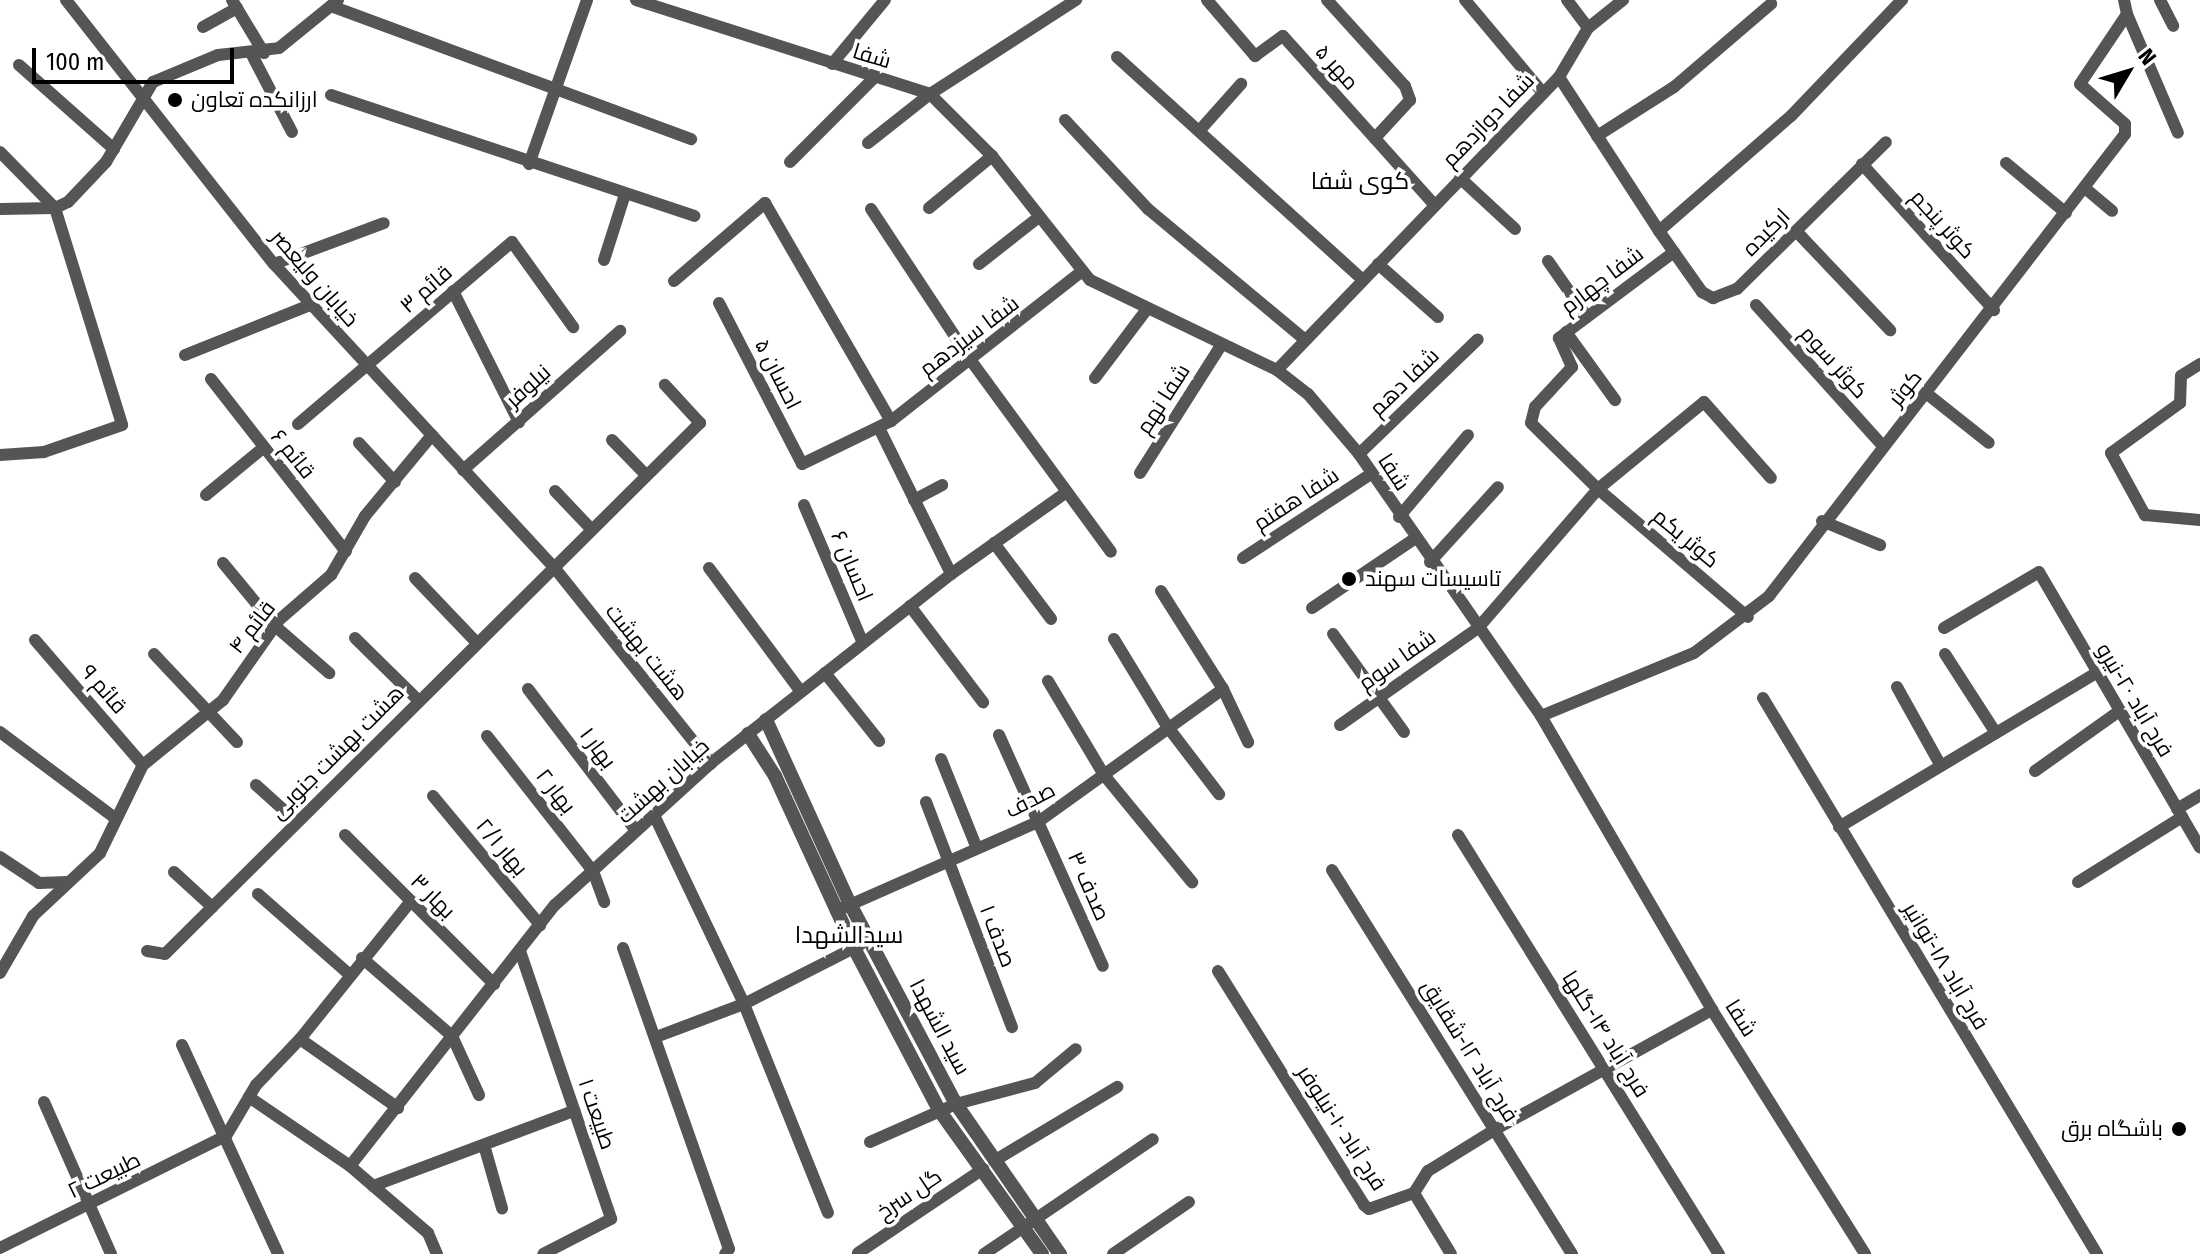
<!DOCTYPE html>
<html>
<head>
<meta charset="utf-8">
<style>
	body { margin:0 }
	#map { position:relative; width:2200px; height:1254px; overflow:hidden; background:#fff; font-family:"Fira Sans Condensed",Cairo,sans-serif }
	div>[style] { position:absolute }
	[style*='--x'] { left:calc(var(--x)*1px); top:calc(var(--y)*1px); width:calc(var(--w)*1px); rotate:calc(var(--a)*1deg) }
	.minor>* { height:12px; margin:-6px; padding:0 6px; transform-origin:6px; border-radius:6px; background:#555 }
	.tertiary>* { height:14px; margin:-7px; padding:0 7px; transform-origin:7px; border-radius:7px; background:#555 }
	.dots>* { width:22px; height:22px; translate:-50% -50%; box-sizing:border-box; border:4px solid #fff; border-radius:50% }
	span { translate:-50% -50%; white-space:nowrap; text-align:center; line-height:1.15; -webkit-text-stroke:7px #fff; paint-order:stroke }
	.street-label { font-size:22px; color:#000 }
	.poi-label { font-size:22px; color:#000 }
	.left { translate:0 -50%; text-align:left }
	.right { translate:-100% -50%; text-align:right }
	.neighbourhood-label { font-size:24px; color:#000 }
	.north { position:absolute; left:2088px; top:32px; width:80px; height:80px; -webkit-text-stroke:6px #fff; paint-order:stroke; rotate:52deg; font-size:22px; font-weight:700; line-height:32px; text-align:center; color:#000 }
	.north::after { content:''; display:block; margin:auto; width:28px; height:36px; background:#000; clip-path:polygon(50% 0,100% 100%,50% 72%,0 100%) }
	.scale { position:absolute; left:32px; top:48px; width:202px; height:36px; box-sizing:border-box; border:4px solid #000; border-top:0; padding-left:10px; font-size:24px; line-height:28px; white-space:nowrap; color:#000; -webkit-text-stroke:6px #fff; paint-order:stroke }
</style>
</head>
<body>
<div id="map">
	<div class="minor">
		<div style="--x:66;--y:0;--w:336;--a:51.8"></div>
		<div style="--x:274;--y:264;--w:411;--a:47.3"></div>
		<div style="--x:553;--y:566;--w:253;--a:51.3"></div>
		<div style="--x:232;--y:0;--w:62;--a:58.9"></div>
		<div style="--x:636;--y:0;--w:309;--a:17.7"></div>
		<div style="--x:930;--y:94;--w:88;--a:45"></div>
		<div style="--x:992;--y:156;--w:158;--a:51.7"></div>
		<div style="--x:1090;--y:280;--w:208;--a:25.7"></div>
		<div style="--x:1277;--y:370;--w:39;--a:38"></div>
		<div style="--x:1308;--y:394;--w:79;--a:49.6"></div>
		<div style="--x:1359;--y:454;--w:319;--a:55.2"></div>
		<div style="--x:1541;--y:716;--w:340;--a:59.8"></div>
		<div style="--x:1712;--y:1010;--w:288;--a:57.9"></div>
		<div style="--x:1207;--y:0;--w:74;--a:49.4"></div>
		<div style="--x:1255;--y:56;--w:34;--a:-36"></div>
		<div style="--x:1283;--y:36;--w:226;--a:48.1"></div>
		<div style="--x:1327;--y:0;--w:116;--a:47.8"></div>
		<div style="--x:1405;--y:86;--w:15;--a:70"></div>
		<div style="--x:1410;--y:100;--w:52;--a:132.6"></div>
		<div style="--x:1465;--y:0;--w:121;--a:50"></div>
		<div style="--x:1567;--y:0;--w:35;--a:53"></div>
		<div style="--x:2160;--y:0;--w:29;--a:63"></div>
		<div style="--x:331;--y:6;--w:384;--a:20.3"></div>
		<div style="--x:2127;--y:14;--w:129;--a:66.8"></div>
		<div style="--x:203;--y:27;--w:39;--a:-29"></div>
		<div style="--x:251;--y:53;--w:89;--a:62.6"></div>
		<div style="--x:1117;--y:57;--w:331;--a:42.2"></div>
		<div style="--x:832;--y:64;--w:83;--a:-50.4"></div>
		<div style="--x:19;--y:65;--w:127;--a:41.5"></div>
		<div style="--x:1559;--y:77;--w:184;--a:57"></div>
		<div style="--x:1659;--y:231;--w:75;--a:54.8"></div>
		<div style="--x:1702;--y:292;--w:13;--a:29"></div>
		<div style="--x:1713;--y:298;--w:26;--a:-21"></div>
		<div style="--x:1737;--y:289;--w:209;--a:-44.6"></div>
		<div style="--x:331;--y:95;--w:383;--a:18.4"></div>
		<div style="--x:1065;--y:120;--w:122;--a:47"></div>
		<div style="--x:1148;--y:209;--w:203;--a:39.8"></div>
		<div style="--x:1200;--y:130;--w:62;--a:-48.3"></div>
		<div style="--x:1597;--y:136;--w:91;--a:-32.5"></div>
		<div style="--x:1674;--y:87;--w:128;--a:-40.6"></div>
		<div style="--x:868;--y:143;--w:79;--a:-38.3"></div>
		<div style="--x:930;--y:94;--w:174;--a:-32.8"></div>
		<div style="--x:0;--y:152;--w:78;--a:45.5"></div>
		<div style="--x:55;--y:208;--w:227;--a:72.8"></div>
		<div style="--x:122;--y:425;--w:83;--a:160.9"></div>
		<div style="--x:44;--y:452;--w:44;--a:176.1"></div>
		<div style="--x:790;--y:162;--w:119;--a:-45"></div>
		<div style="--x:2006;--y:163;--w:78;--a:39.8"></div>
		<div style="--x:529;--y:164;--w:174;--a:-70.5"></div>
		<div style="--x:1862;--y:164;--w:197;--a:47.9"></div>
		<div style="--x:1460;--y:178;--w:75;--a:42.8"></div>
		<div style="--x:2086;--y:189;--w:34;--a:40"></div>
		<div style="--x:929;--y:208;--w:82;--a:-39.5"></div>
		<div style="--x:0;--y:209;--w:55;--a:-1"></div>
		<div style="--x:55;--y:208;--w:14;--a:-25"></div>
		<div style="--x:68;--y:202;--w:55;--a:-46.5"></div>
		<div style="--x:106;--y:162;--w:93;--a:-59.6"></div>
		<div style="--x:153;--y:82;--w:70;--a:-22.6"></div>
		<div style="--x:218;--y:55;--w:61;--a:-6.5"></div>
		<div style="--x:279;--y:48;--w:76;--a:-39.1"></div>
		<div style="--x:871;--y:209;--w:183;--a:56.6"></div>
		<div style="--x:972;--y:362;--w:235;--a:53.8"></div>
		<div style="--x:1659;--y:231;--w:175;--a:-41.1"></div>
		<div style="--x:1791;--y:116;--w:161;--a:-46.3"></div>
		<div style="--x:1796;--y:231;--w:137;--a:46.5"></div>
		<div style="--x:1674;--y:252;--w:144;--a:143.2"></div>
		<div style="--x:1559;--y:338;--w:32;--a:66"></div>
		<div style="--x:1572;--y:367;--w:54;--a:132.8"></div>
		<div style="--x:1535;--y:407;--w:16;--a:104"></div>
		<div style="--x:1531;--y:423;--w:94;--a:44.6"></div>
		<div style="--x:1598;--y:489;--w:197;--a:40.5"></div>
		<div style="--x:604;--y:260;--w:69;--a:-72.3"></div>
		<div style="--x:1548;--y:261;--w:68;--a:55.1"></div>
		<div style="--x:274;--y:264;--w:117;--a:-20.4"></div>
		<div style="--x:979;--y:264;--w:76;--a:-38.1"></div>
		<div style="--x:1378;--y:264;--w:80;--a:41.5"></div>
		<div style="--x:674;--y:281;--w:120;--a:-40.6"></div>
		<div style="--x:765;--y:203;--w:252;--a:60"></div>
		<div style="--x:453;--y:291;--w:147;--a:63.3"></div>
		<div style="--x:719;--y:303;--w:181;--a:62.7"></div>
		<div style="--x:802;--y:464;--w:99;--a:-25.8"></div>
		<div style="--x:891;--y:421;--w:241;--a:-38.1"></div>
		<div style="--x:1756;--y:305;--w:190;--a:48"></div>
		<div style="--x:1566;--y:332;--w:84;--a:54.2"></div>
		<div style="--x:185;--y:355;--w:135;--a:-21.8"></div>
		<div style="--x:2200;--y:364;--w:22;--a:148"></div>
		<div style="--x:2181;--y:376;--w:27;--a:92"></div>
		<div style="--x:2180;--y:403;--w:85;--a:144.1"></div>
		<div style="--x:2111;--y:453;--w:71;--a:61.3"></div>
		<div style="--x:2145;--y:515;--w:55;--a:5.2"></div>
		<div style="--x:1277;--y:370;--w:407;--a:-46.1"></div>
		<div style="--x:1559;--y:77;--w:57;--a:-59.4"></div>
		<div style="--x:1588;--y:28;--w:45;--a:-38.7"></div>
		<div style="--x:1095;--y:378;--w:86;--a:-53"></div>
		<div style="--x:211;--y:379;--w:219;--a:52"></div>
		<div style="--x:1926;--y:393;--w:80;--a:38.4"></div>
		<div style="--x:298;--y:424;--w:281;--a:-40.4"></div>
		<div style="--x:512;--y:242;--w:105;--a:54.3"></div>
		<div style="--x:879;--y:428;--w:163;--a:63.7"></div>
		<div style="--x:612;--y:440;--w:49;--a:45.8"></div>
		<div style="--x:359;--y:443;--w:53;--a:47.3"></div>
		<div style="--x:1359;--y:454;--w:165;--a:-44"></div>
		<div style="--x:463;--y:470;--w:210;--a:-41.5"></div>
		<div style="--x:1140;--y:473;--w:149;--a:-57.6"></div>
		<div style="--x:555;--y:491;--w:52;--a:46.5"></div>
		<div style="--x:206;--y:495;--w:74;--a:-39.5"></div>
		<div style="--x:914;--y:500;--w:32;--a:-28"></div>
		<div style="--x:804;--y:505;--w:150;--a:66.9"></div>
		<div style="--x:1399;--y:517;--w:107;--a:-49.9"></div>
		<div style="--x:1822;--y:521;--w:63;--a:22.5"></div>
		<div style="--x:994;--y:543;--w:95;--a:53.1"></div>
		<div style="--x:1243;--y:558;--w:153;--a:-33.3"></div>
		<div style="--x:1430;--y:562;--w:101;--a:-47.8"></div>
		<div style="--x:223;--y:563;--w:82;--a:50.5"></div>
		<div style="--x:275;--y:626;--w:72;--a:41"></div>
		<div style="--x:709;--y:568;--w:154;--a:53.4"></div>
		<div style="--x:415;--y:578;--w:88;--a:46.4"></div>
		<div style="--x:1161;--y:591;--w:116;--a:57.7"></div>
		<div style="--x:1223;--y:689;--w:59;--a:64.7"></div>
		<div style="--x:910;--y:606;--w:121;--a:52.8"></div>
		<div style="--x:1312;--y:608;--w:122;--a:-34"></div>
		<div style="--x:1944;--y:628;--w:110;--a:-30.5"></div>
		<div style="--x:2039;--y:572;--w:319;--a:59.7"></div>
		<div style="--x:1333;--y:634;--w:121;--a:54.1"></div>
		<div style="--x:355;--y:638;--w:88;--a:44.5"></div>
		<div style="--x:1114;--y:639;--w:102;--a:58.7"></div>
		<div style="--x:1167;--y:726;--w:86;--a:52.6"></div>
		<div style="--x:35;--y:640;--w:165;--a:49.2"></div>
		<div style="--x:154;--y:654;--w:121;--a:46.7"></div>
		<div style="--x:1945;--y:654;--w:94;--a:57.2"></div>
		<div style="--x:825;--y:673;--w:87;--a:51.5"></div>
		<div style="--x:1048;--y:681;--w:109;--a:59.2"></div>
		<div style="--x:1104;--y:775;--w:139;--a:50.6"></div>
		<div style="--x:1897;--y:687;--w:90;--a:60.9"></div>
		<div style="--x:528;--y:689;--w:178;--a:52.7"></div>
		<div style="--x:1763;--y:698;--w:649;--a:59.01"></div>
		<div style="--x:1541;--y:716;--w:165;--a:-22.4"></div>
		<div style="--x:1694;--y:653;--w:94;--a:-37.2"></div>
		<div style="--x:1769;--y:596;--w:583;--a:-52.38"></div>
		<div style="--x:2125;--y:134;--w:10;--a:-90"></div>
		<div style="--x:2125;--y:124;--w:60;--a:-138.4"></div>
		<div style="--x:2080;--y:84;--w:84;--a:-56.1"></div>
		<div style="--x:2127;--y:14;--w:14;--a:-102"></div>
		<div style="--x:1340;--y:725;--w:169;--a:-35.1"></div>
		<div style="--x:1478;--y:628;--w:184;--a:-49.2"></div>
		<div style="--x:1598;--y:489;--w:137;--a:-39.4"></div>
		<div style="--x:1704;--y:402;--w:101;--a:48.6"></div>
		<div style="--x:0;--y:732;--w:144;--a:36.8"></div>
		<div style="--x:999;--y:735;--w:253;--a:65.8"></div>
		<div style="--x:487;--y:736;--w:172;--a:51.9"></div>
		<div style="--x:593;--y:871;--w:33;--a:70"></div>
		<div style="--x:941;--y:759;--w:94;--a:68.1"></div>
		<div style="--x:2035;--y:771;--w:102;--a:-35.4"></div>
		<div style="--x:256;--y:785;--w:54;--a:42"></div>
		<div style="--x:433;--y:796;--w:168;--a:50.3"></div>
		<div style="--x:926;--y:802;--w:241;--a:69.1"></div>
		<div style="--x:2177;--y:809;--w:27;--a:-31"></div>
		<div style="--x:654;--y:815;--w:209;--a:64.5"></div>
		<div style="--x:744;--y:1004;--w:225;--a:68.1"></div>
		<div style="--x:1839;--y:827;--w:298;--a:-30.9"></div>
		<div style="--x:345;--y:835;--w:211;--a:45"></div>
		<div style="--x:1458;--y:835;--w:494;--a:58.1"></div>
		<div style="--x:0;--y:857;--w:47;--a:33.7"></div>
		<div style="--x:39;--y:883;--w:29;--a:-2"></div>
		<div style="--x:1332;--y:870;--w:453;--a:58"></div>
		<div style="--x:174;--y:872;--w:52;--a:42.6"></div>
		<div style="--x:2078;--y:882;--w:123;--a:-32"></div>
		<div style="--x:258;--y:894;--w:123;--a:41.4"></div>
		<div style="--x:836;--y:911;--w:221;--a:-23.8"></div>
		<div style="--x:1038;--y:822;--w:228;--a:-35.7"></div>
		<div style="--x:623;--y:948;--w:319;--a:70.6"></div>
		<div style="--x:729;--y:1249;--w:6;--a:129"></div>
		<div style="--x:147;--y:951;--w:18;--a:9"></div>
		<div style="--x:165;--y:954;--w:754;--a:-44.79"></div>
		<div style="--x:700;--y:423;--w:52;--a:-132.6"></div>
		<div style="--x:520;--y:951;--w:283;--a:71.2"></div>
		<div style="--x:611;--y:1219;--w:76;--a:152.8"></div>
		<div style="--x:362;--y:958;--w:119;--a:40.9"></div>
		<div style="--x:452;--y:1036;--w:65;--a:65.4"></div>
		<div style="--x:1218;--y:971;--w:276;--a:58"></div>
		<div style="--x:1364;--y:1205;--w:6;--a:39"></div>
		<div style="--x:1369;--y:1209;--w:48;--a:-19.6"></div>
		<div style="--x:1414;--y:1193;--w:71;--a:58.8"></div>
		<div style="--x:0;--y:973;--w:66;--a:-59.9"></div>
		<div style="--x:33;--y:916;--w:92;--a:-43.2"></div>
		<div style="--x:100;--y:853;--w:98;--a:-64"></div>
		<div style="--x:143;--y:765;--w:103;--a:-39.1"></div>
		<div style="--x:223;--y:700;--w:98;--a:-55"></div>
		<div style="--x:279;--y:620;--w:69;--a:-40.9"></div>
		<div style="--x:331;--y:575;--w:68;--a:-60"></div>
		<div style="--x:365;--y:516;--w:105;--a:-50.4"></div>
		<div style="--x:656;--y:1037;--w:94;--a:-20.6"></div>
		<div style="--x:744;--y:1004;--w:130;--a:-27"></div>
		<div style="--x:300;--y:1039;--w:120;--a:35.1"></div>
		<div style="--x:182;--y:1045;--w:230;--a:65.3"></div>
		<div style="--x:249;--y:1097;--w:122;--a:34.3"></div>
		<div style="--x:350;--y:1166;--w:103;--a:40.7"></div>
		<div style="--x:428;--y:1233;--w:23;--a:67"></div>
		<div style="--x:44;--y:1102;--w:166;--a:66.2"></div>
		<div style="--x:226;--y:1136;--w:59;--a:-59.5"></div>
		<div style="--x:256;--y:1085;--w:64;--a:-46.3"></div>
		<div style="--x:300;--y:1039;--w:177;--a:-51.2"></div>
		<div style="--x:870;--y:1142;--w:94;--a:-23.8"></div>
		<div style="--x:956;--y:1104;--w:82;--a:-14.9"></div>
		<div style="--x:1035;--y:1083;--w:53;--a:-39.7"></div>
		<div style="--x:484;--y:1145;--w:66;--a:74.1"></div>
		<div style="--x:994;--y:1161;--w:144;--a:-31"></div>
		<div style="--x:350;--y:1166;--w:332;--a:-51.9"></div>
		<div style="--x:555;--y:905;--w:211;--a:-42.3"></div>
		<div style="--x:711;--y:763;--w:305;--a:-38.2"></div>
		<div style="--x:951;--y:574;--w:142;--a:-35.3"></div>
		<div style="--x:373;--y:1186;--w:215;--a:-20.5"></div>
		<div style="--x:1414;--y:1193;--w:26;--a:-58"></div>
		<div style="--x:1428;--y:1171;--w:80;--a:-31.7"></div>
		<div style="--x:1496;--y:1129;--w:247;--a:-28.9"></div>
		<div style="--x:0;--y:1248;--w:252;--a:-26.4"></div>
		<div style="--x:858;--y:1253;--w:151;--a:-33.9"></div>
		<div style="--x:984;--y:1254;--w:204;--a:-34.2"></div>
		<div style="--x:1113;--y:1254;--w:92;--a:-34.4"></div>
	</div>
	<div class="tertiary">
		<div style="--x:766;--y:720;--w:202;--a:65.5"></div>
		<div style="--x:850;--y:904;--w:226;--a:62.1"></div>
		<div style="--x:956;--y:1104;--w:183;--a:55.3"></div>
		<div style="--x:748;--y:734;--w:50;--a:57.3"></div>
		<div style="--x:775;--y:776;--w:189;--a:65.3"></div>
		<div style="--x:854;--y:948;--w:183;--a:62.3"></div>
		<div style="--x:939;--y:1110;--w:177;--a:54.4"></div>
	</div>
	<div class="dots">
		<div style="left:175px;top:100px;background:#000"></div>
		<div style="left:1349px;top:579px;background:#000"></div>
		<div style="left:2179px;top:1129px;background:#000"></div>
	</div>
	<div class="street-label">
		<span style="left:872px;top:56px;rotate:17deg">شفا</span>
		<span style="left:1337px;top:67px;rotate:48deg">مهر ۵</span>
		<span style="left:1488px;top:120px;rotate:-46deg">شفا دوازدهم</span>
		<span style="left:1943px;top:224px;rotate:48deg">کوثر پنجم</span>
		<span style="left:1766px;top:232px;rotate:-45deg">ارکیده</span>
		<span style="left:315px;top:278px;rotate:49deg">خیابان ولیعصر</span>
		<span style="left:1602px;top:280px;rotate:-37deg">شفا چهارم</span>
		<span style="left:426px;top:289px;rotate:-41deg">قائم ۳</span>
		<span style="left:969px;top:336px;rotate:-37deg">شفا سیزدهم</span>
		<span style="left:1834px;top:362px;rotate:48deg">کوثر سوم</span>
		<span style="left:778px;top:374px;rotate:63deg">احسان ۵</span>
		<span style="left:1404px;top:382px;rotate:-44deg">شفا دهم</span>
		<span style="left:528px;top:386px;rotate:-42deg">نیلوفر</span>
		<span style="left:1905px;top:388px;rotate:-51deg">کوثر</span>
		<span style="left:1163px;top:399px;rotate:-57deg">شفا نهم</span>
		<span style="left:293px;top:454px;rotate:51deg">قائم ۶</span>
		<span style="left:1394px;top:472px;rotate:57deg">شفا</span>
		<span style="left:1296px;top:499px;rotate:-33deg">شفا هفتم</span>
		<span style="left:1686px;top:538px;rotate:40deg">کوثر یکم</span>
		<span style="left:852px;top:566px;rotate:67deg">احسان ۶</span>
		<span style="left:252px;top:627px;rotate:-52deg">قائم ۴</span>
		<span style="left:647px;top:652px;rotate:51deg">هشت بهشت</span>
		<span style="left:1397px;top:660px;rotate:-35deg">شفا سوم</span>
		<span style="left:104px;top:689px;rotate:49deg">قائم ۹</span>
		<span style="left:2135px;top:700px;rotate:59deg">فرح آباد ۲۰-نیرو</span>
		<span style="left:598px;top:748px;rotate:53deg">بهار ۱</span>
		<span style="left:337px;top:752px;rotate:-45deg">هشت بهشت جنوبی</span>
		<span style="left:663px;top:781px;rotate:-42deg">خیابان بهشت</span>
		<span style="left:556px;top:791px;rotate:52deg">بهار ۲</span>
		<span style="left:1030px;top:800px;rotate:-27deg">صدف</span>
		<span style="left:502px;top:847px;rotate:50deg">بهار ۲/۱</span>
		<span style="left:1089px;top:886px;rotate:66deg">صدف ۳</span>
		<span style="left:433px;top:896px;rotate:45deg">بهار ۳</span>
		<span style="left:998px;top:936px;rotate:69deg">صدف ۱</span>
		<span style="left:1946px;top:966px;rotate:59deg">فرح آباد ۱۸-توانیر</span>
		<span style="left:1741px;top:1018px;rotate:58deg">شفا</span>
		<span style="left:940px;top:1027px;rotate:62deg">سید الشهدا</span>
		<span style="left:1606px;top:1034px;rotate:58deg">فرح آباد ۱۴-گلها</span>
		<span style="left:1470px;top:1051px;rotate:58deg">فرح آباد ۱۲-شقایق</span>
		<span style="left:597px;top:1114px;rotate:71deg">طبیعت ۱</span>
		<span style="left:1342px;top:1128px;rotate:57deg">فرح آباد ۱۰-نیلوفر</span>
		<span style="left:104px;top:1175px;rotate:-26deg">طبیعت ۲</span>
		<span style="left:909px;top:1194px;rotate:-34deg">گل سرخ</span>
	</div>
	<div class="poi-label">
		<span class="left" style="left:191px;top:100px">ارزانکده تعاون</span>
		<span class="left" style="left:1365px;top:579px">تاسیسات سهند</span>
		<span class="right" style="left:2163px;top:1129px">باشگاه برق</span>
	</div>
	<div class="neighbourhood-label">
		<span style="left:1360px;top:182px">کوی شفا</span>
		<span style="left:849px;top:936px">سیدالشهدا</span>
	</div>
	<div class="north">N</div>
	<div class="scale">100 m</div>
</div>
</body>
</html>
